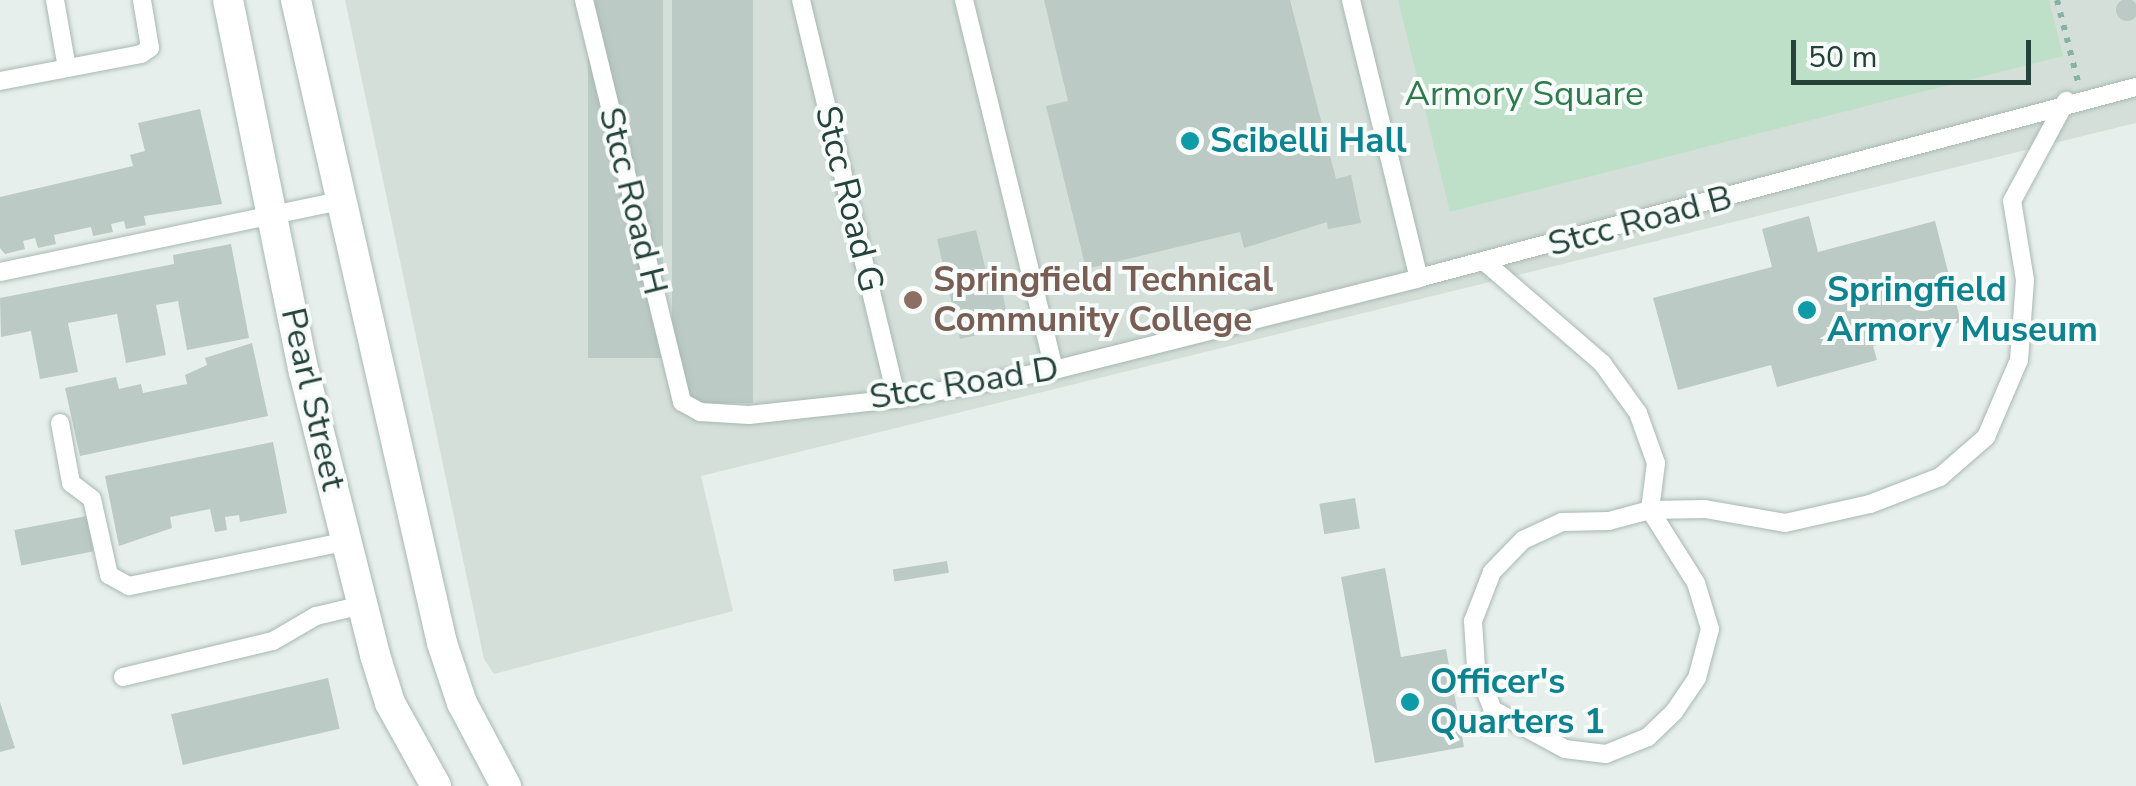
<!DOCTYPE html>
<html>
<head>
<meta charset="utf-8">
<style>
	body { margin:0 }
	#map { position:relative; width:2136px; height:786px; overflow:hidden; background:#e6efeb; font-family:"Nunito Sans",sans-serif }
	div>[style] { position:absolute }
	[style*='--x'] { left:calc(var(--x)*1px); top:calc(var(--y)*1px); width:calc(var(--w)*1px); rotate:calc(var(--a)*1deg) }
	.built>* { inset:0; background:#d4dfda }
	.green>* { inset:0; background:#bfe0c8 }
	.building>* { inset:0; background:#bbcac4; transform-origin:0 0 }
	.round { border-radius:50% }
	.path>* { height:6px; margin-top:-3px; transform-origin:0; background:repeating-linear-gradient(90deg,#86b3a5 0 5px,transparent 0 13px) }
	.roads { filter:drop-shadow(0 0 2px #a8b8b2) drop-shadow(0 0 2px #a8b8b2) }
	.service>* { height:18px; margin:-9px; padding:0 9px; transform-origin:9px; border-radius:9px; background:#fff }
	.tertiary>* { height:30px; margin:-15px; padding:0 15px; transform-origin:15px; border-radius:15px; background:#fff }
	.dots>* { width:28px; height:28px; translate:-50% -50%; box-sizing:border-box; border:5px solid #f7fbf9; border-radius:50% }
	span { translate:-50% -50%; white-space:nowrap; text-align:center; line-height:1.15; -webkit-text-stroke:8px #f7fbf9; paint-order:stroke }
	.park-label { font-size:35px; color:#2d7a4b }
	.culture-label { font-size:35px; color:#0d838f; font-weight:700 }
	.left { translate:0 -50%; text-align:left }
	.street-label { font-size:35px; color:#24423a }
	.education-label { font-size:35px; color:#785e54; font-weight:700 }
	.scale { position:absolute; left:1791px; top:40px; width:240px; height:45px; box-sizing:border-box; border:5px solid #24423a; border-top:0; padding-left:12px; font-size:30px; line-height:35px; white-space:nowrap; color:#24423a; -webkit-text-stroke:8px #f7fbf9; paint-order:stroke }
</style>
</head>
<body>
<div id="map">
	<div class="built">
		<div style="clip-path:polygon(345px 0,2136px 0,2136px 123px,701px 476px,733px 611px,494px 674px,484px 659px)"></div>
	</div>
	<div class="green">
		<div style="clip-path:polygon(1398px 0,2049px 0,2063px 56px,1450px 212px)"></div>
	</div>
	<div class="building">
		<div class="round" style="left:2116px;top:-1px;width:22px;height:22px"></div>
		<div style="left:588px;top:0;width:75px;height:358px"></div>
		<div style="left:672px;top:0;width:81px;height:403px"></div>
		<div style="clip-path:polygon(1044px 0,1290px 0,1336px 179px,1351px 175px,1361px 223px,1328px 229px,1327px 222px,1244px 248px,1240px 232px,1086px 269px,1046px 106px,1068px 101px)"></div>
		<div style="clip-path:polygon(200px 109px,222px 204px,144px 216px,146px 225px,126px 229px,124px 221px,111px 224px,113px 232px,93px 236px,91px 227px,54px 235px,56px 244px,38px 248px,35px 238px,23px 241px,25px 249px,5px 254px,0 248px,0 197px,133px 166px,130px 155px,145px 151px,138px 123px)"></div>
		<div style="clip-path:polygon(1809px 216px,1818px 252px,1935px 221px,1961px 322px,1873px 346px,1877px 360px,1777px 387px,1771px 365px,1678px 390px,1653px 298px,1772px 267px,1762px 229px)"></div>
		<div style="clip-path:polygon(976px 230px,986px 271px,997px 269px,1010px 327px,960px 339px,937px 239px)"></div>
		<div style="clip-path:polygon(231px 244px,249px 338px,187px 350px,178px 301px,156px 305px,166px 355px,126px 363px,117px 314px,68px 323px,78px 372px,40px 379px,31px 331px,1px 337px,0 298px,174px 264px,173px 255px)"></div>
		<div style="clip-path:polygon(252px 343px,268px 416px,80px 456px,65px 388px,116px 377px,119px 389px,141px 384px,143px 393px,187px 384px,185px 375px,207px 365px,205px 358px)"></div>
		<div style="clip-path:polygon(273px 442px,287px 513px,240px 522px,239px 515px,225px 517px,227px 530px,215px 532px,210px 509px,170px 517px,172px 528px,119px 546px,105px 476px)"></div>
		<div style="left:1355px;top:498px;width:31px;height:36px;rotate:81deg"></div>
		<div style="left:87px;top:516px;width:36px;height:74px;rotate:79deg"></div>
		<div style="left:947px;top:561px;width:12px;height:55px;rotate:81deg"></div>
		<div style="clip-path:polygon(1385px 568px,1401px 657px,1446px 649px,1464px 747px,1375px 763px,1341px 577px)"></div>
		<div style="left:328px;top:678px;width:52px;height:161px;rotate:77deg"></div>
		<div style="clip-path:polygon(0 702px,15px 748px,0 752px)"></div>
	</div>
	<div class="path">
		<div style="--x:2057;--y:0;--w:85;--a:75.6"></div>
	</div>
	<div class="roads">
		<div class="service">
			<div style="--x:55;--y:0;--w:69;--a:80"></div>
			<div style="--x:584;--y:0;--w:414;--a:76.3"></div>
			<div style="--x:682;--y:402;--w:21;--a:29"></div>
			<div style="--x:700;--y:412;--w:49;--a:3.5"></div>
			<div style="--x:749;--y:415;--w:149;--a:-6.2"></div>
			<div style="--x:897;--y:399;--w:160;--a:-10.5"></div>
			<div style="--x:1054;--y:370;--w:376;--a:-14.1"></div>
			<div style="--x:801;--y:0;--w:410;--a:76.5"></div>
			<div style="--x:964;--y:0;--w:381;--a:76.3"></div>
			<div style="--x:1351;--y:0;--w:286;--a:76.3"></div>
			<div style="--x:1419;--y:278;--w:742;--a:-14.92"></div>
			<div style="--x:0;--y:81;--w:144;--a:-10.8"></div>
			<div style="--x:141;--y:54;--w:11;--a:-34"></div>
			<div style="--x:150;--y:48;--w:49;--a:-99.5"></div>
			<div style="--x:1485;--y:262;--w:155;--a:40.8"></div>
			<div style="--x:1602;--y:363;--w:62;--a:54.2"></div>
			<div style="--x:1638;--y:413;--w:53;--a:70.2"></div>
			<div style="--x:1656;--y:463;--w:47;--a:97.3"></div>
			<div style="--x:1650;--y:510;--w:42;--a:165"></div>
			<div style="--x:1609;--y:521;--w:47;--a:178.8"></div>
			<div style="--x:1562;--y:522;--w:43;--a:155.2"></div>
			<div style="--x:1523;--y:540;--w:45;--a:134.1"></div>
			<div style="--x:1492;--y:572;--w:53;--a:111.2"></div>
			<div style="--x:1473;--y:621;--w:47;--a:86.3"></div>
			<div style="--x:1476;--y:668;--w:45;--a:68"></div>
			<div style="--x:1493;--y:710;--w:82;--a:28.4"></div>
			<div style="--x:1565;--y:749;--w:41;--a:7"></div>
			<div style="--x:1606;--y:754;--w:45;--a:-22"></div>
			<div style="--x:1648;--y:737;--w:36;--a:-44"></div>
			<div style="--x:1674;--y:712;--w:41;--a:-55.9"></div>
			<div style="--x:1697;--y:678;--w:51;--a:-75.1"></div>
			<div style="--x:1710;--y:629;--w:48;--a:-106.9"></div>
			<div style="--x:1696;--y:583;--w:86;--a:-122.2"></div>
			<div style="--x:1650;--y:510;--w:55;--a:-1"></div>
			<div style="--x:1705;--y:509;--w:81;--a:9.9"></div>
			<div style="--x:1785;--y:523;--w:87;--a:-12.6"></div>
			<div style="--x:1870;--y:504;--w:75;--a:-21.1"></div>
			<div style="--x:1940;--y:477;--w:61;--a:-41"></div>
			<div style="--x:1986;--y:437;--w:84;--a:-66.8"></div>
			<div style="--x:2019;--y:360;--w:80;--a:-85.7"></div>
			<div style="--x:2025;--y:280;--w:80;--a:-99.3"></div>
			<div style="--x:2012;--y:201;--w:114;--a:-61.6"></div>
			<div style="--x:0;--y:272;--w:346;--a:-11.8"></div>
			<div style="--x:60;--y:423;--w:61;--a:79.6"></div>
			<div style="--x:71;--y:483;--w:26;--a:37"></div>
			<div style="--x:92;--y:499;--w:78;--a:77.4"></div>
			<div style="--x:109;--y:575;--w:23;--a:29"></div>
			<div style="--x:129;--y:586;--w:224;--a:-11.6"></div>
			<div style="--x:123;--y:677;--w:154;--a:-13.5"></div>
			<div style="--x:273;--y:641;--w:50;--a:-30.2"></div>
			<div style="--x:316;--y:616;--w:48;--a:-13.2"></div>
		</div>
		<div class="tertiary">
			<div style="--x:228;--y:0;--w:380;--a:78.5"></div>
			<div style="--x:304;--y:372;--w:292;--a:75.9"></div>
			<div style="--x:375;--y:655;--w:50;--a:72.6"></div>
			<div style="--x:390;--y:703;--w:95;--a:61"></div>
			<div style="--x:296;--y:0;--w:659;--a:77.21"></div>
			<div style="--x:442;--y:643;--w:63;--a:71.6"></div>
			<div style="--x:462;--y:703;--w:94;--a:62.1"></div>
		</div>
	</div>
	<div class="dots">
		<div style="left:1190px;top:141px;background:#0f9aa8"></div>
		<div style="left:913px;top:300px;background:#8d6e63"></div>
		<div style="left:1807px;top:310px;background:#0f9aa8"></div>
		<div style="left:1410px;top:702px;background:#0f9aa8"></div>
	</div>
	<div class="park-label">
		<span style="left:1524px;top:94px">Armory Square</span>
	</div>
	<div class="culture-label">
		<span class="left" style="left:1210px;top:141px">Scibelli Hall</span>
		<span class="left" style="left:1827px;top:310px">Springfield<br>Armory Museum</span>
		<span class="left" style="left:1430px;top:702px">Officer's<br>Quarters 1</span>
	</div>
	<div class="street-label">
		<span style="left:849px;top:199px;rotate:76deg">Stcc Road G</span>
		<span style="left:633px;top:201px;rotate:76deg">Stcc Road H</span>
		<span style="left:1640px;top:221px;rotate:-15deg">Stcc Road B</span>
		<span style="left:964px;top:383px;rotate:-9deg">Stcc Road D</span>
		<span style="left:313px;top:399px;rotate:77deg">Pearl Street</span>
	</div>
	<div class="education-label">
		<span class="left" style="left:933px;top:300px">Springfield Technical<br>Community College</span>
	</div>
	<div class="scale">50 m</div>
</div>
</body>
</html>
